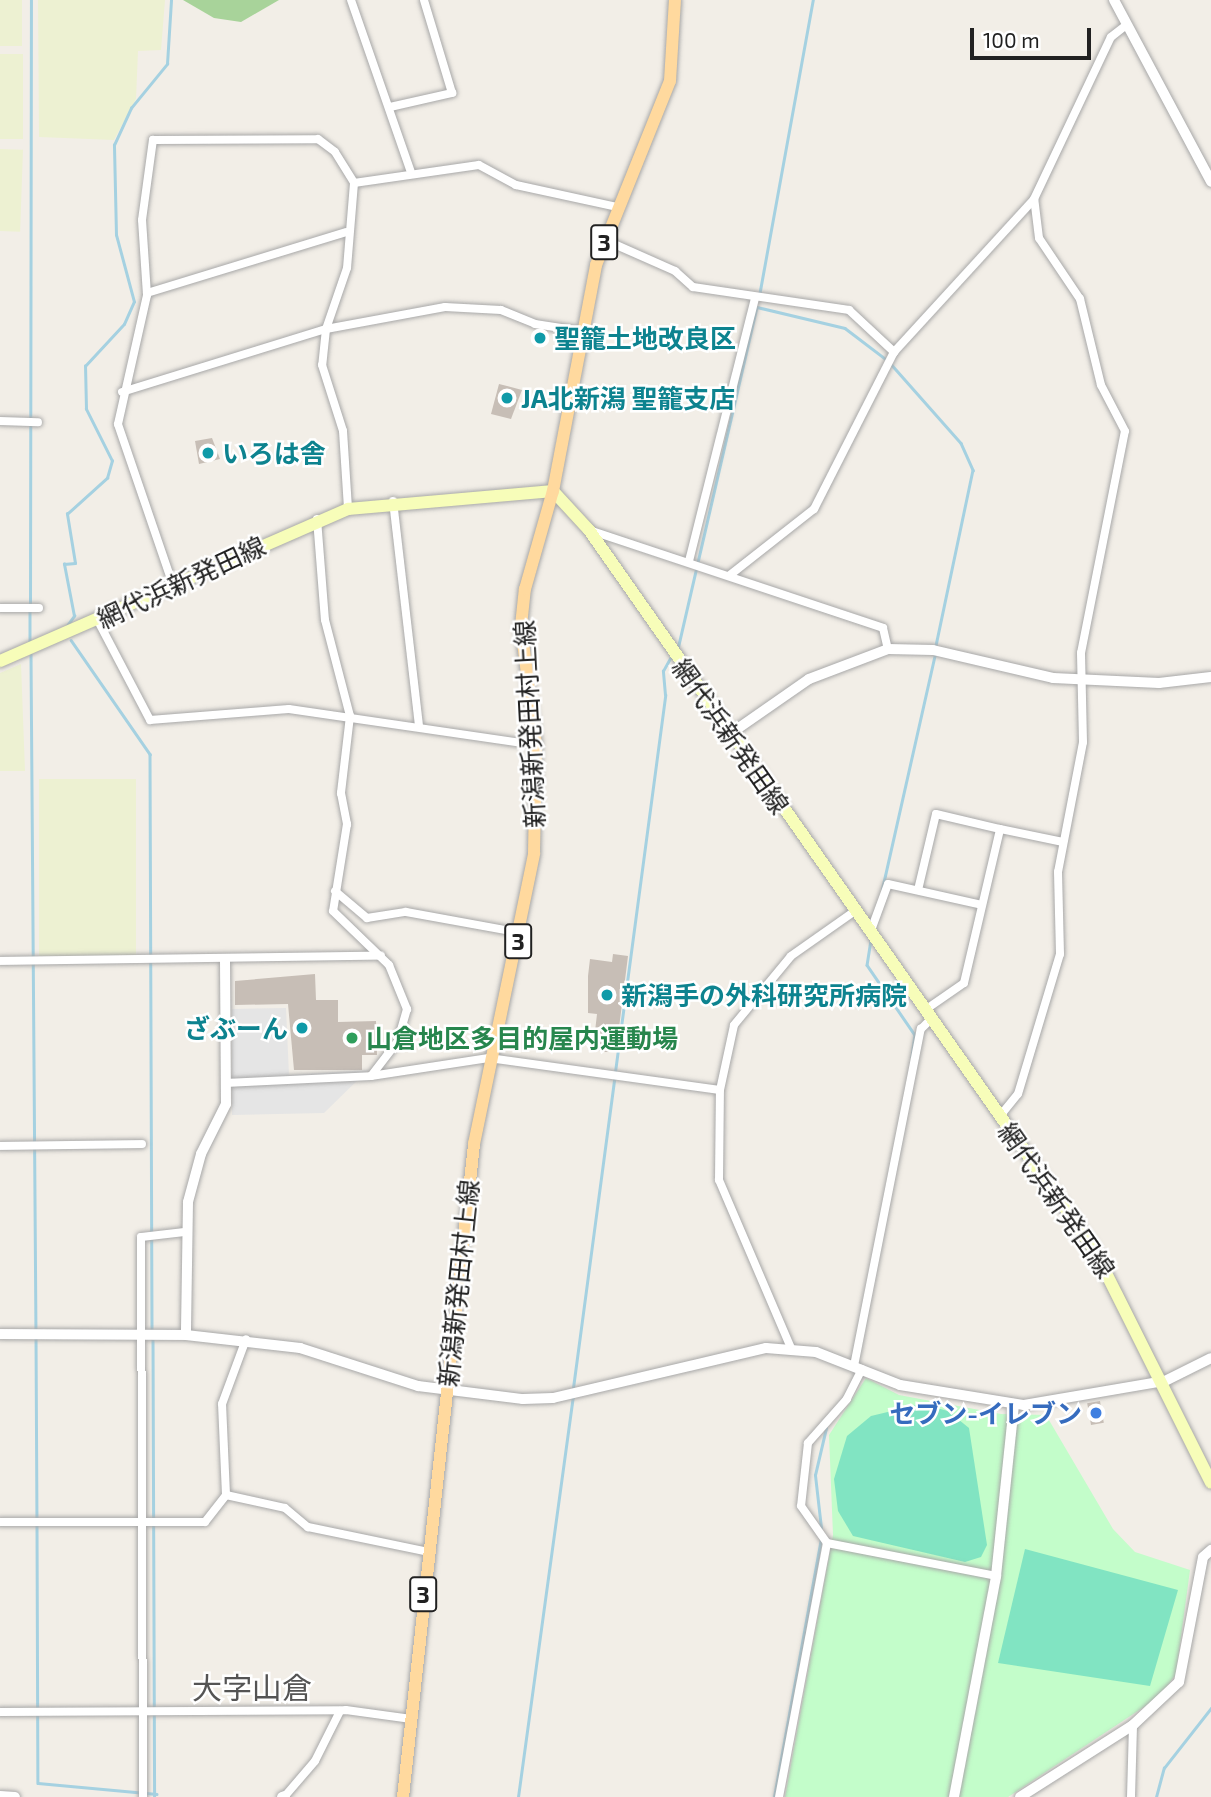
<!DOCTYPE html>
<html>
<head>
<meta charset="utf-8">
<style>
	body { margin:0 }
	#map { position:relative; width:1211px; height:1797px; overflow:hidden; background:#f2eee7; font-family:"Exo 2","Noto Sans JP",sans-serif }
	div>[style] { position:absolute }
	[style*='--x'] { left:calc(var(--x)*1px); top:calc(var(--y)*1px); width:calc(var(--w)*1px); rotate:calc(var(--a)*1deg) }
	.farmland>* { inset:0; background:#edf1d2; transform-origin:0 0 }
	.forest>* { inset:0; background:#a8d39a }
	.park>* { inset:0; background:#c3fdca }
	.pitch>* { inset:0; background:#81e4c2 }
	.parking>* { inset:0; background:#e5e5e5 }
	.stream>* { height:2.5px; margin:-1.25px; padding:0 1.25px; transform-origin:1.25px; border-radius:1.25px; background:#a5d1e1 }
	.building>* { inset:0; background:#c7beb6; transform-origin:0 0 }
	.roads { filter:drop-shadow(0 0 2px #a8a8a8) drop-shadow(0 0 2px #a8a8a8) }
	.minor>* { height:8px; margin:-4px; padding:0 4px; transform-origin:4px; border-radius:4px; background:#fff }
	.tertiary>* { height:10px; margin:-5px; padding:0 5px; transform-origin:5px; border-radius:5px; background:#fff }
	.secondary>* { height:12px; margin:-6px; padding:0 6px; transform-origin:6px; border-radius:6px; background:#f7fdb9 }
	.primary>* { height:12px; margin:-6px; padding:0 6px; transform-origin:6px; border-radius:6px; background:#ffd99e }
	.dots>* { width:19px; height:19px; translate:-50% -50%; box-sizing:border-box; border:4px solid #fff; border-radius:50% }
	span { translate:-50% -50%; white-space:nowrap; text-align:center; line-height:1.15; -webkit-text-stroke:5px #fff; paint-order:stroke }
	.shield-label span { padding:2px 5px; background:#fff; border:2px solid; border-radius:5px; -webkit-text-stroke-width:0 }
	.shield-label { font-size:24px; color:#212121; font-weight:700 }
	.culture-label { font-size:26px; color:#0d838f; font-weight:700 }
	.left { translate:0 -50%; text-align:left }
	.right { translate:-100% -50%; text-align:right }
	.street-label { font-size:26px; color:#212121 }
	.leisure-label { font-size:26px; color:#27864d; font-weight:700 }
	.shop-label { font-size:26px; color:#366cbe; font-weight:700 }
	.quarter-label { font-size:30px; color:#545454 }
	.scale { position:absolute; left:970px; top:28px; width:121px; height:32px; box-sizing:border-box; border:4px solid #212121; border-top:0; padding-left:9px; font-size:21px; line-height:24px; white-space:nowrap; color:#212121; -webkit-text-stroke:5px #fff; paint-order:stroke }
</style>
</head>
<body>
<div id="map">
	<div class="farmland">
		<div style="left:0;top:0;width:22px;height:46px"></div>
		<div style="clip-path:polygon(38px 0,165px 0,161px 50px,138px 51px,136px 99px,114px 140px,39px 137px)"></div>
		<div style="left:0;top:54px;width:23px;height:85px"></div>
		<div style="left:0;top:149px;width:23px;height:82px;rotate:2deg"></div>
		<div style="clip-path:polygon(21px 664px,25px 771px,0 771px,0 673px)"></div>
		<div style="left:39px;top:779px;width:97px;height:177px"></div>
	</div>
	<div class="forest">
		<div style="clip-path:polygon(183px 0,279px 0,241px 22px,214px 18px)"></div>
	</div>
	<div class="park">
		<div style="clip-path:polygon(866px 1378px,899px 1395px,1001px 1414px,1046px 1415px,1113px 1529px,1135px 1552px,1190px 1570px,1176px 1674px,1159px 1697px,1008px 1797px,785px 1797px,833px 1535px,829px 1435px)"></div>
	</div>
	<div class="pitch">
		<div style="clip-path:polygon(921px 1404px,948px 1411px,969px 1428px,987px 1545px,981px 1557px,965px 1562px,853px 1536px,838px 1511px,834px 1479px,847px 1436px,871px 1416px)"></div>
		<div style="clip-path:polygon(1025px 1549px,1178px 1590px,1150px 1686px,998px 1663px)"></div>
	</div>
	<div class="parking">
		<div style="clip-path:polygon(286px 1008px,289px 1075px,368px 1070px,324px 1113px,232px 1115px,232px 1009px)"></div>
	</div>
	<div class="stream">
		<div style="--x:759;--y:296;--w:301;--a:-79.7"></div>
		<div style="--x:757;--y:307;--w:90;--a:13.4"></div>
		<div style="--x:845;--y:328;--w:53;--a:37.3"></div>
		<div style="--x:892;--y:365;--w:104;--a:48.5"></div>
		<div style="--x:961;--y:443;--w:30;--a:66"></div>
		<div style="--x:973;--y:470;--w:180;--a:101.9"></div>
		<div style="--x:30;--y:605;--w:605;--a:-89.91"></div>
		<div style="--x:30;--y:612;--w:32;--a:90"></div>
		<div style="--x:66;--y:627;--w:14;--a:-54"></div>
		<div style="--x:74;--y:616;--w:53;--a:-100.9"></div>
		<div style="--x:64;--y:564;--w:11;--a:-5"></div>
		<div style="--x:75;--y:563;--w:50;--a:-99.3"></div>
		<div style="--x:67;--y:514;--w:54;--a:-42"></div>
		<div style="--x:107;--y:478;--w:18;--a:-74"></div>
		<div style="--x:112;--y:461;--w:58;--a:-116.6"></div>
		<div style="--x:86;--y:409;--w:43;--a:-91.3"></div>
		<div style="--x:85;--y:366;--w:57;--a:-47.1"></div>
		<div style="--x:124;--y:324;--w:24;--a:-66"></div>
		<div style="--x:134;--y:302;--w:69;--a:-105"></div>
		<div style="--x:116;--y:235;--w:90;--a:-91.3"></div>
		<div style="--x:114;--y:145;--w:41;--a:-65.3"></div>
		<div style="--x:131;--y:108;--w:57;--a:-50.7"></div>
		<div style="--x:167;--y:64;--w:64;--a:-86.4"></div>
		<div style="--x:71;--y:640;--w:139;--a:55.3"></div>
		<div style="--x:150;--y:754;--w:578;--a:89.8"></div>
		<div style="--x:678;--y:647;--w:347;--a:-77"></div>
		<div style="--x:31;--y:654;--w:676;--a:89.58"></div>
		<div style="--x:882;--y:889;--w:242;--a:-77.3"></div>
		<div style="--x:871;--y:940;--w:25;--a:99"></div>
		<div style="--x:867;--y:965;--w:85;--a:55.6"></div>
		<div style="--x:915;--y:1035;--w:22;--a:98"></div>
		<div style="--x:615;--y:1072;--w:380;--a:-82.4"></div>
		<div style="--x:665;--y:695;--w:24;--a:-95"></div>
		<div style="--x:663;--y:671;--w:18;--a:-61"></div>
		<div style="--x:36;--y:1336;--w:182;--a:89.7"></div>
		<div style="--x:153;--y:1338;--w:459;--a:89.8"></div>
		<div style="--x:573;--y:1388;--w:312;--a:-82.4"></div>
		<div style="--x:37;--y:1525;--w:258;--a:89.8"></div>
		<div style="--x:38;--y:1783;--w:119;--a:5.3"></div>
		<div style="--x:821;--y:1528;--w:53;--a:-96.5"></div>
		<div style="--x:815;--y:1475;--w:48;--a:-76.8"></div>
		<div style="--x:518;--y:1797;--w:403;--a:-82.2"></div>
		<div style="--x:774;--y:1797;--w:263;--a:-79.7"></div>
		<div style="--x:1156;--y:1797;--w:30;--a:-75"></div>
		<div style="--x:1164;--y:1768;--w:76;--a:-51.9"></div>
	</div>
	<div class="building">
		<div style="clip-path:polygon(499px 384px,522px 390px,511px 419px,491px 414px)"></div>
		<div style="clip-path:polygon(212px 438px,220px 459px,199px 464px,195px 441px)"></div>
		<div style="clip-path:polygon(613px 954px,628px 956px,616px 1052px,604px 1052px,593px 1049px,597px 1014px,588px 1013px,588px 976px,590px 959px,612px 962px)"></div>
		<div style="clip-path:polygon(315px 974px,316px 1000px,338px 1000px,338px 1022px,376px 1021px,377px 1055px,362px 1055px,362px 1070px,294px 1070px,288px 1004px,235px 1005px,235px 981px)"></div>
		<div style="left:1100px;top:1401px;width:22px;height:13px;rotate:80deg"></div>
	</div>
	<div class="roads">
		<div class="minor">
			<div style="--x:351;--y:0;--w:182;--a:70.8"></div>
			<div style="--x:390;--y:107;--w:64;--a:-12.7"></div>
			<div style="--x:452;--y:93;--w:97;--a:-106.8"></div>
			<div style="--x:354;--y:183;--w:126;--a:-8.2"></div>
			<div style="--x:479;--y:165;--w:42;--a:28.4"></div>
			<div style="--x:516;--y:185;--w:103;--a:12.3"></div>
			<div style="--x:605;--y:240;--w:77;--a:23.9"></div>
			<div style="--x:675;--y:271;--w:24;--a:42"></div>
			<div style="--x:693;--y:287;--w:158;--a:8.4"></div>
			<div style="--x:849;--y:310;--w:62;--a:43"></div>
			<div style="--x:147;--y:293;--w:208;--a:-17"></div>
			<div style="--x:122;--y:392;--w:214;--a:-17.2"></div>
			<div style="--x:326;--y:329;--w:121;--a:-10.5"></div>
			<div style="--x:445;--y:307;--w:56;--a:3.1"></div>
			<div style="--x:501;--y:310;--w:37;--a:22"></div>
			<div style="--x:535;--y:324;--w:46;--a:8.8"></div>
			<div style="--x:0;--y:421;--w:38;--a:2"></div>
			<div style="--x:393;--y:501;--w:227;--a:83.4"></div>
			<div style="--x:317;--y:519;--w:101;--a:85.5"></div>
			<div style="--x:325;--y:620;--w:99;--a:75.4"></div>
			<div style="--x:350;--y:716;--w:78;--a:96.7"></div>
			<div style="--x:341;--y:793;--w:32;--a:79"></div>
			<div style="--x:347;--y:824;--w:88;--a:99.1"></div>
			<div style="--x:333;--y:911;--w:78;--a:44"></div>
			<div style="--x:389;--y:965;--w:48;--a:67.8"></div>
			<div style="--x:407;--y:1009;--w:33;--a:106"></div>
			<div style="--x:398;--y:1041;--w:44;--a:127.6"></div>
			<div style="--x:589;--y:530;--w:310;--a:18.4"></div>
			<div style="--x:883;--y:628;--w:22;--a:77"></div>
			<div style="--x:689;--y:561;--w:271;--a:-75.9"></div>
			<div style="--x:730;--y:575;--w:107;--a:-38.2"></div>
			<div style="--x:814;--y:509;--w:176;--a:-63"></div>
			<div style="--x:894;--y:352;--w:207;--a:-47.5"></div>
			<div style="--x:173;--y:585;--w:170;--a:-108.9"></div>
			<div style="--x:118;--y:424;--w:132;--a:-77.3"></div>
			<div style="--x:147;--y:295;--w:75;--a:-93.8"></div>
			<div style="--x:142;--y:220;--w:81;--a:-82.2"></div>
			<div style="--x:153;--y:140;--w:165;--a:-0.3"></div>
			<div style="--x:318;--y:139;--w:21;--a:37"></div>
			<div style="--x:335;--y:152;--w:36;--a:58"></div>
			<div style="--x:354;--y:183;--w:85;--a:94.7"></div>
			<div style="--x:347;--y:268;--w:65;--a:109"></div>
			<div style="--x:326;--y:329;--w:36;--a:96"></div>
			<div style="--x:322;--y:365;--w:69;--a:72.3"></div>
			<div style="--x:343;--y:431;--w:78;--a:86.3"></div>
			<div style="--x:0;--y:608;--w:39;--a:0"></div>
			<div style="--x:98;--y:621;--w:112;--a:62.3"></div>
			<div style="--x:150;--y:720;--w:139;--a:-4.5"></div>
			<div style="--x:289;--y:709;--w:250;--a:8.3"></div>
			<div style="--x:918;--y:890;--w:78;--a:-76.7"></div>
			<div style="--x:936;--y:814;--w:66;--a:13.2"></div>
			<div style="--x:335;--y:891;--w:42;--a:40.2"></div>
			<div style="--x:367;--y:918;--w:39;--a:-9"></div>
			<div style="--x:406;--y:912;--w:117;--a:10.3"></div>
			<div style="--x:870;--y:933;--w:52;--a:-69.8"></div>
			<div style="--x:888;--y:884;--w:96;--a:12.6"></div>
			<div style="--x:0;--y:961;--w:381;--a:-0.8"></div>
			<div style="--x:925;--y:1010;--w:47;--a:-34.7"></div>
			<div style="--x:964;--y:983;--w:158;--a:-76.8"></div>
			<div style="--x:1000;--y:829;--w:64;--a:11.7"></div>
			<div style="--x:225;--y:1083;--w:146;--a:-2.7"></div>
			<div style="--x:371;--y:1076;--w:119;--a:-8.7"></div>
			<div style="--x:489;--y:1058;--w:233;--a:7.9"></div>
			<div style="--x:1000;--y:1116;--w:28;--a:-51"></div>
			<div style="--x:1018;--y:1094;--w:146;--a:-73.3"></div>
			<div style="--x:1060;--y:954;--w:82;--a:-91.4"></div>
			<div style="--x:1058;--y:872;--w:132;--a:-79.1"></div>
			<div style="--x:1083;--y:742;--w:89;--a:-91.3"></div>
			<div style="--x:1081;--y:653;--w:226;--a:-78.8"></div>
			<div style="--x:1125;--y:431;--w:52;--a:-117.6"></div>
			<div style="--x:1101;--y:385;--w:89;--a:-103.7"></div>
			<div style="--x:1080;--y:299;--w:73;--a:-123.9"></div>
			<div style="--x:1039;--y:238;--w:39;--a:-97"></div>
			<div style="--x:1034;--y:199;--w:179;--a:-64.6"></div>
			<div style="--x:1111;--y:37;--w:16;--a:-38"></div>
			<div style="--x:0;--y:1146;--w:142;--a:-0.8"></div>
			<div style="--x:791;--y:1348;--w:183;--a:-113.2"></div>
			<div style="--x:719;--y:1180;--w:90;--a:-89.4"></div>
			<div style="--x:720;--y:1090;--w:66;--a:-77.8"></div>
			<div style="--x:734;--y:1025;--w:89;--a:-50.4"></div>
			<div style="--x:791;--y:956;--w:78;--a:-35.1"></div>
			<div style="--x:854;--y:1366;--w:344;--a:-78.8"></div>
			<div style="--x:921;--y:1029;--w:14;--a:-45"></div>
			<div style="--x:862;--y:1369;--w:34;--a:117"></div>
			<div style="--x:847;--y:1399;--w:59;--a:131.6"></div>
			<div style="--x:808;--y:1443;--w:63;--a:96.3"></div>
			<div style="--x:801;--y:1506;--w:45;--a:54.9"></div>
			<div style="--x:827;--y:1543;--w:172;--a:11"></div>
			<div style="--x:226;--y:1495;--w:60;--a:12.4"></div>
			<div style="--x:285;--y:1508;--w:30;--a:40"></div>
			<div style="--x:308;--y:1527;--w:124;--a:11.7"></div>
			<div style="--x:226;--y:1495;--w:91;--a:-92.5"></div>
			<div style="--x:222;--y:1404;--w:69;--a:-69.7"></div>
			<div style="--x:0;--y:1522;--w:205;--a:0"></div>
			<div style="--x:205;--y:1522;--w:34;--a:-52"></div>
			<div style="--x:0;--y:1712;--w:346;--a:-0.3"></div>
			<div style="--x:346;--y:1710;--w:66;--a:7.9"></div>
			<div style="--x:285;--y:1796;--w:46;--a:-49.4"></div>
			<div style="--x:315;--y:1761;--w:56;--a:-63.4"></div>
			<div style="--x:143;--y:1797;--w:560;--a:-90.2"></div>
			<div style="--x:141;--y:1237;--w:44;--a:-6.5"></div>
			<div style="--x:779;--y:1797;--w:258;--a:-79.3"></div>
			<div style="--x:1131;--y:1797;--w:72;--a:-88.4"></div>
		</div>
		<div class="tertiary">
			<div style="--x:1114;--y:0;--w:206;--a:61.9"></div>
			<div style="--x:730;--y:734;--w:96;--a:-34.8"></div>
			<div style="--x:809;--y:679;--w:85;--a:-20.8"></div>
			<div style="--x:888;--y:649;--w:45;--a:1.3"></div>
			<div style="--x:933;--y:650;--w:123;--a:13.1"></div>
			<div style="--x:1053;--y:678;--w:106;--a:2.7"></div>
			<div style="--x:1159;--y:683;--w:52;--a:-6.6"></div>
			<div style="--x:225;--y:961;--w:143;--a:89.6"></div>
			<div style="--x:226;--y:1104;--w:56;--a:116.6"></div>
			<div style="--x:201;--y:1154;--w:50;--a:105.2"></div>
			<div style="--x:188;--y:1202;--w:133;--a:90.9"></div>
			<div style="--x:186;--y:1335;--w:115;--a:6.5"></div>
			<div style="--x:300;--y:1348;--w:124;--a:17.9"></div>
			<div style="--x:418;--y:1386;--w:106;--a:7.1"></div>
			<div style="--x:523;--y:1399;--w:30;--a:-2"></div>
			<div style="--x:553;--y:1398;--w:219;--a:-13.2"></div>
			<div style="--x:766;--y:1348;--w:50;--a:4.6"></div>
			<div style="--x:816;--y:1352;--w:90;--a:21.4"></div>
			<div style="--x:900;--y:1385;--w:126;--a:9.2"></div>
			<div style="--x:1024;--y:1405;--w:143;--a:-9.7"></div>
			<div style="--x:1165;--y:1381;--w:51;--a:-26.6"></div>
			<div style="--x:0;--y:1334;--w:186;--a:0.3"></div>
			<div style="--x:0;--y:1796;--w:15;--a:4"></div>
			<div style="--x:282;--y:1797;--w:3;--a:-18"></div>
			<div style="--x:954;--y:1797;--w:225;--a:-79.2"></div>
			<div style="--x:996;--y:1576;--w:173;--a:-84"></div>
			<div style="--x:1020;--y:1797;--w:134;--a:-32.5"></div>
			<div style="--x:1133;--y:1725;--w:63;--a:-43.1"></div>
			<div style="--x:1179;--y:1682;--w:127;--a:-79.1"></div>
			<div style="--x:1203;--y:1557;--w:11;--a:-41"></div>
		</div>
		<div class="secondary">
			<div style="--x:0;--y:661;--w:380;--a:-23.6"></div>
			<div style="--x:348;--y:509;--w:206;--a:-5"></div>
			<div style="--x:553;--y:491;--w:53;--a:47.3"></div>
			<div style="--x:589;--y:530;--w:881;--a:54.94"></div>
			<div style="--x:1095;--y:1251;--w:259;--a:63.4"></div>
		</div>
		<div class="primary">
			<div style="--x:403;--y:1797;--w:657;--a:-83.79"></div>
			<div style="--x:474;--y:1144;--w:297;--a:-78.3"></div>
			<div style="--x:534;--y:853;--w:108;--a:-88.9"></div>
			<div style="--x:536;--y:745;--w:120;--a:-97.2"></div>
			<div style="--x:521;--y:626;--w:37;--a:-84"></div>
			<div style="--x:525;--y:589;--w:102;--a:-74.1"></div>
			<div style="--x:553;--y:491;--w:230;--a:-79.2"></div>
			<div style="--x:596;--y:265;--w:198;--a:-68.1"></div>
			<div style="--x:670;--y:81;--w:81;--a:-86.5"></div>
		</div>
	</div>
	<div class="dots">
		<div style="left:540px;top:338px;background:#0f9aa8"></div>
		<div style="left:507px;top:398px;background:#0f9aa8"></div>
		<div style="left:208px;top:453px;background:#0f9aa8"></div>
		<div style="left:607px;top:995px;background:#0f9aa8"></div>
		<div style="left:302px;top:1028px;background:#0f9aa8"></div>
		<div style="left:352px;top:1038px;background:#2e9e5b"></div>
		<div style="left:1096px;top:1413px;background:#3f7fe0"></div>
	</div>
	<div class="shield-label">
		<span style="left:604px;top:242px">3</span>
		<span style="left:518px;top:941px">3</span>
		<span style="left:423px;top:1594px">3</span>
	</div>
	<div class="culture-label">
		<span class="left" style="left:554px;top:338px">聖籠土地改良区</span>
		<span class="left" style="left:521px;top:398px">JA北新潟 聖籠支店</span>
		<span class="left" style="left:222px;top:453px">いろは舎</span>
		<span class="left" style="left:621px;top:995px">新潟手の外科研究所病院</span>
		<span class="right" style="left:288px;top:1028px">ざぶーん</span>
	</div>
	<div class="street-label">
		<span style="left:181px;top:582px;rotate:-25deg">網代浜新発田線</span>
		<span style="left:529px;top:724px;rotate:-93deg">新潟新発田村上線</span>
		<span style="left:731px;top:736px;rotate:55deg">網代浜新発田線</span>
		<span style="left:1057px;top:1200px;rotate:55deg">網代浜新発田線</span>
		<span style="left:458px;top:1283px;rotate:-84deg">新潟新発田村上線</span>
	</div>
	<div class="leisure-label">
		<span class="left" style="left:366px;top:1038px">山倉地区多目的屋内運動場</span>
	</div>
	<div class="shop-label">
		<span class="right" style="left:1082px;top:1413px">セブン-イレブン</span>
	</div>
	<div class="quarter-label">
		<span style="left:252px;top:1687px">大字山倉</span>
	</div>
	<div class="scale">100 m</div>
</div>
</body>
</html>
